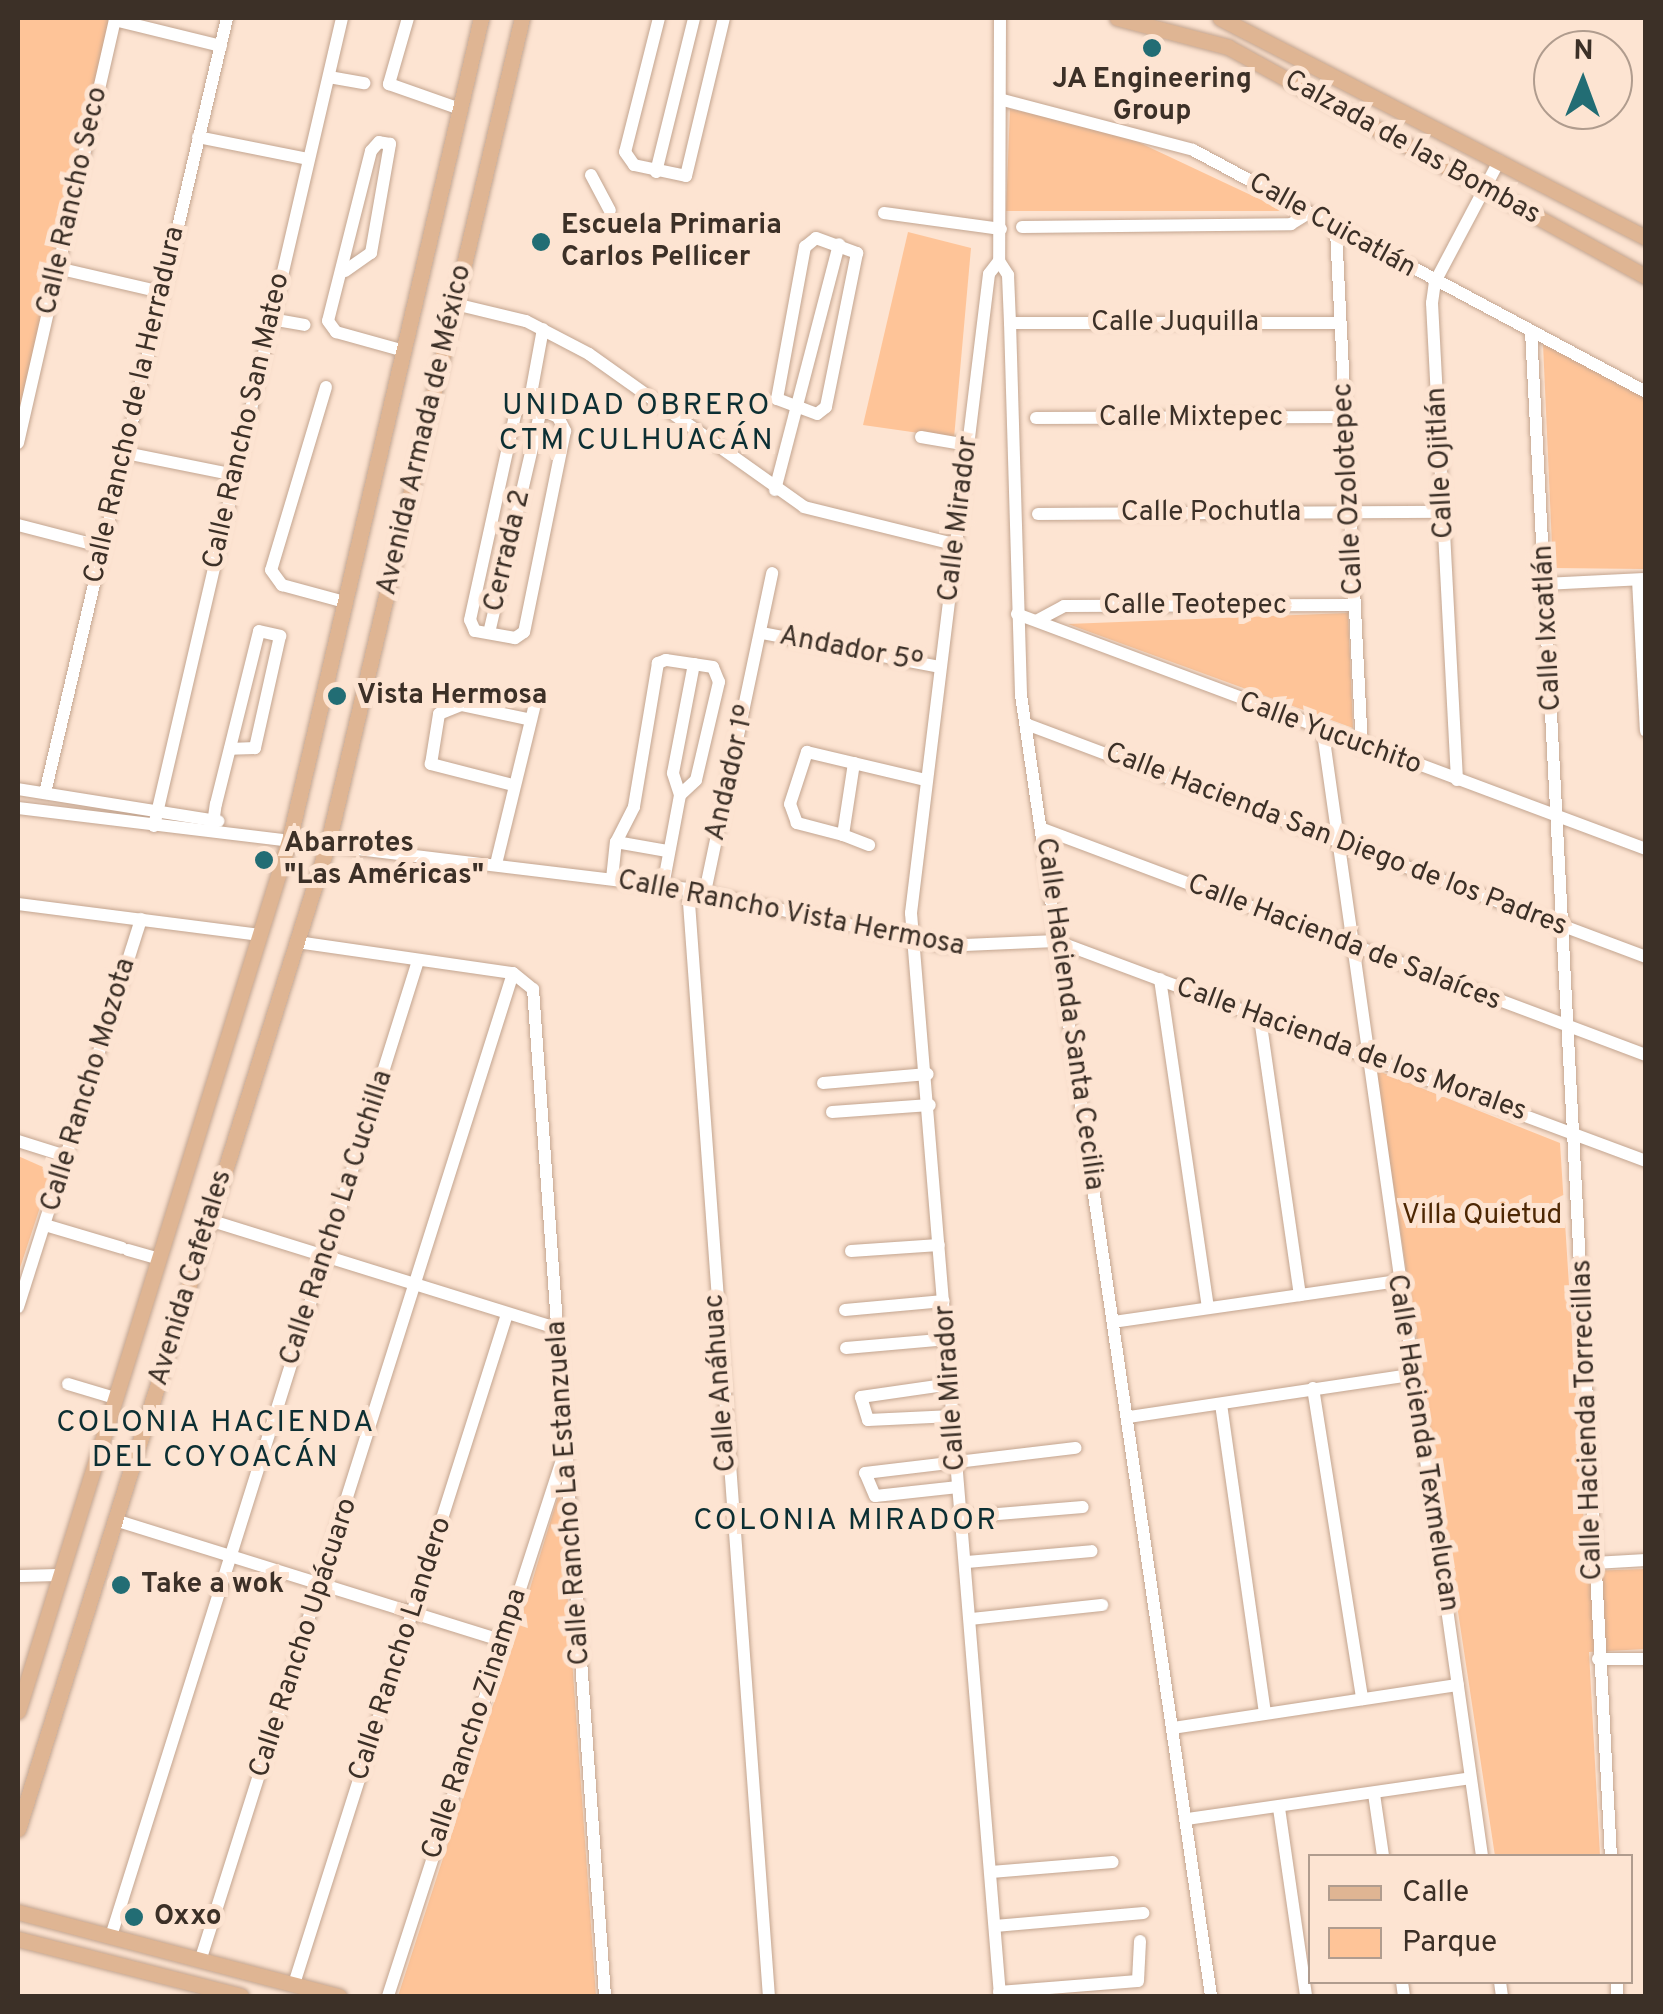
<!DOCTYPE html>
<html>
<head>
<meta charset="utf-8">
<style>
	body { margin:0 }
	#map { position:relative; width:1663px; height:2014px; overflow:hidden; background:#fde4d2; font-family:Overpass,sans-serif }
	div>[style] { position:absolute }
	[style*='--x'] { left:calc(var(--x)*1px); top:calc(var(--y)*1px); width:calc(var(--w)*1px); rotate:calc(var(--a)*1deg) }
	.green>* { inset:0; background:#fec498 }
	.roads { filter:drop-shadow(0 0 2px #c3a590) drop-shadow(0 0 2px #c3a590) }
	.minor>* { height:12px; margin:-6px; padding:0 6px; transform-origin:6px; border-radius:6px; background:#fff }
	.major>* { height:15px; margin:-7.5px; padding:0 7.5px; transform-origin:7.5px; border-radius:7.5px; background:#dfb593 }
	.dots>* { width:28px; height:28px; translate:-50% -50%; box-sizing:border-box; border:5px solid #fde4d2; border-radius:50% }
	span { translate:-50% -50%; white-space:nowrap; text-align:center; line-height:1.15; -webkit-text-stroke:10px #fde4d2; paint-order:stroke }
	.poi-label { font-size:28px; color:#3c3027; font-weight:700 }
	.left { translate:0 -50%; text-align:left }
	.street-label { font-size:28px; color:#3c3027 }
	.park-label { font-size:28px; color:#4d2703 }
	.neighbourhood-label { font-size:30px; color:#0c2f33; letter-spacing:2.5px }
	.frame { position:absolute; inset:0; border:20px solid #3c3027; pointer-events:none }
	.legend { position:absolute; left:1308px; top:1854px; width:325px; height:130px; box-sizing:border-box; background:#fde4d2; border:2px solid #b09c8e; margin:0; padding:12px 18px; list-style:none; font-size:30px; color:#3c3027 }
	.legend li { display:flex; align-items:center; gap:20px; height:50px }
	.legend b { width:50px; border:2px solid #b09c8e }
	.north { position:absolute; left:1533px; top:30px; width:100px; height:100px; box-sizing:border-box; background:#fde4d2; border:2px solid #b09c8e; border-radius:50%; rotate:1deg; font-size:28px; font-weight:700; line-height:40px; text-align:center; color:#3c3027 }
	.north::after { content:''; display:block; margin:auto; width:35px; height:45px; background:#226d74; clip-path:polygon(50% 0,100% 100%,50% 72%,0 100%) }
</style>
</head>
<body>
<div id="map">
	<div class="green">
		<div style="clip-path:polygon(18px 18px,110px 18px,18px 420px)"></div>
		<div style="clip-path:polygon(1010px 109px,1121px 134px,1285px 211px,1006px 211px)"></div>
		<div style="clip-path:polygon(908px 232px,971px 248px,954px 438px,863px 425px)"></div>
		<div style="clip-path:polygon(1543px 344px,1645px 398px,1645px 569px,1553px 568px)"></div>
		<div style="clip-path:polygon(1348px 613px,1353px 728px,1068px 624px)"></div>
		<div style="clip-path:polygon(1376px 1070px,1560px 1143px,1587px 1571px,1645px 1569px,1645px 1649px,1589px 1652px,1600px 1856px,1495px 1856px)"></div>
		<div style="clip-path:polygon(18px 1156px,52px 1171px,18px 1274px)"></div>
		<div style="clip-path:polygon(560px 1490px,596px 1996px,398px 1996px,513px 1644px)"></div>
	</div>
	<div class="roads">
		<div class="minor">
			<div style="--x:408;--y:18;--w:69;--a:106.1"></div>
			<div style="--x:389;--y:84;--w:75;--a:19.4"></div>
			<div style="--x:659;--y:18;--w:138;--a:104.2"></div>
			<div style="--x:625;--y:152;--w:16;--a:55"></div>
			<div style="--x:634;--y:165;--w:53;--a:11.9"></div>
			<div style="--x:686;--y:176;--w:163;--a:-76.5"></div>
			<div style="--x:1000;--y:18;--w:243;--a:90.2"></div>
			<div style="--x:999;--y:261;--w:17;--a:57"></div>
			<div style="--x:1008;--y:275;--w:48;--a:87.6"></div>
			<div style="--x:1010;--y:323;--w:372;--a:88.3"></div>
			<div style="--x:1021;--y:695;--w:1315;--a:81.69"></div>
			<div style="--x:115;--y:20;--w:109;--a:13.8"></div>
			<div style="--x:329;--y:77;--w:36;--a:10"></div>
			<div style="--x:1003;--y:100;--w:196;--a:14.7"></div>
			<div style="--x:1193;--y:150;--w:514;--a:28.11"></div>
			<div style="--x:198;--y:137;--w:112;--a:11.3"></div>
			<div style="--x:656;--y:172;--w:159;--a:-76.1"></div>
			<div style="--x:591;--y:175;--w:40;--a:62"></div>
			<div style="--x:884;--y:213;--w:118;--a:7.8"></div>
			<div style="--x:1022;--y:227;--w:269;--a:-0.6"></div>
			<div style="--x:1291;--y:224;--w:19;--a:-32"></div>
			<div style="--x:1336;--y:231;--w:517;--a:87.12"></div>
			<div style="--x:816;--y:238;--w:44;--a:20.1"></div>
			<div style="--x:857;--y:253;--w:157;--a:101.4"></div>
			<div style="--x:826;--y:407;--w:11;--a:142"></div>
			<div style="--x:817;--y:414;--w:43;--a:-159.4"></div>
			<div style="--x:777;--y:399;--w:155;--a:-79.6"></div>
			<div style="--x:805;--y:247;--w:14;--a:-39"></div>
			<div style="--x:999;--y:261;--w:16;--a:128"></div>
			<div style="--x:989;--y:274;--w:644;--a:96.96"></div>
			<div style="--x:911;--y:913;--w:1087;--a:85.3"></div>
			<div style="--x:57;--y:268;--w:107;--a:13"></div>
			<div style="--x:345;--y:271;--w:32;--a:-35"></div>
			<div style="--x:371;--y:253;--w:111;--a:-80.1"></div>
			<div style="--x:390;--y:144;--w:11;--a:-170"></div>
			<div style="--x:379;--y:142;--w:12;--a:132"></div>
			<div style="--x:371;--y:151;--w:175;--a:104.2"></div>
			<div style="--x:328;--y:321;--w:14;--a:54"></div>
			<div style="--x:336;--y:332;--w:71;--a:15.6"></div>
			<div style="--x:455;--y:304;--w:73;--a:13.5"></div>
			<div style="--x:526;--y:321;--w:71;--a:27.6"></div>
			<div style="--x:589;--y:354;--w:264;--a:35.4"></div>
			<div style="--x:804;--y:507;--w:158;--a:13.9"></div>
			<div style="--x:271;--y:319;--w:34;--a:10"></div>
			<div style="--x:1010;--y:323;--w:329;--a:0"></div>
			<div style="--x:1531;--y:331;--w:1527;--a:87"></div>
			<div style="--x:326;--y:387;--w:191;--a:106.7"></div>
			<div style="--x:271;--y:570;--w:19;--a:54"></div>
			<div style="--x:282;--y:585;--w:65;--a:15.1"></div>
			<div style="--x:529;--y:405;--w:31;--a:22"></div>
			<div style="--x:558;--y:417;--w:16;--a:63"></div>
			<div style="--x:565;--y:431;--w:205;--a:101.5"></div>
			<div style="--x:524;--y:632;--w:11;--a:146"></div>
			<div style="--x:515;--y:638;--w:41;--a:-170.1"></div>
			<div style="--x:475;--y:631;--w:12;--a:-114"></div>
			<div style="--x:470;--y:620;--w:215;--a:-77.6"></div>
			<div style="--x:516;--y:410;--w:14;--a:-21"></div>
			<div style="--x:529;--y:405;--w:77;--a:-79.6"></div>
			<div style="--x:1036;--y:418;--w:309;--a:-0.2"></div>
			<div style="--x:921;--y:437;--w:48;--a:9.7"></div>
			<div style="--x:18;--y:443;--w:436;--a:-77.1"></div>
			<div style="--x:126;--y:453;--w:111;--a:11.4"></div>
			<div style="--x:775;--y:490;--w:254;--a:-75.4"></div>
			<div style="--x:1038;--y:514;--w:406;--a:-0.3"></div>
			<div style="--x:18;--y:525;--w:88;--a:14.5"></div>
			<div style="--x:1638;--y:580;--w:151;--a:87"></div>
			<div style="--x:1545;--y:584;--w:98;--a:-2.9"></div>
			<div style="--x:1017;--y:614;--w:671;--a:20.49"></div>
			<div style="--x:1038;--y:620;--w:30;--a:-28"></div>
			<div style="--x:1064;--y:606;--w:291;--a:-0.2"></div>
			<div style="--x:489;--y:633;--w:229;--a:-76.9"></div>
			<div style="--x:762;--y:633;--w:181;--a:10.8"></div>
			<div style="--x:1026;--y:724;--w:662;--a:20.6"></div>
			<div style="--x:1323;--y:733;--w:1134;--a:81.94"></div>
			<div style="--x:854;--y:763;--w:73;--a:98.7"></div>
			<div style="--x:843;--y:835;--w:48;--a:-165.4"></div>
			<div style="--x:797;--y:823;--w:20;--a:-110"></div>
			<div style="--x:790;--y:804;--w:55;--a:-71.9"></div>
			<div style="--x:807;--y:752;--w:121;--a:13.3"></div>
			<div style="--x:1457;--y:780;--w:478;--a:-93"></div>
			<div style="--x:1432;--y:303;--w:21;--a:-82"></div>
			<div style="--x:1435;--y:282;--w:137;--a:-62.1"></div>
			<div style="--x:509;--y:784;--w:81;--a:-165.6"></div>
			<div style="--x:431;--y:764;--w:51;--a:-80.9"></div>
			<div style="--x:439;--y:714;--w:24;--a:-22"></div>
			<div style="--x:461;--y:705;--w:67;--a:12"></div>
			<div style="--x:18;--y:789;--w:203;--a:9.1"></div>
			<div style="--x:45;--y:793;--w:796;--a:-76.78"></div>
			<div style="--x:680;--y:795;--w:23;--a:-108"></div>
			<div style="--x:673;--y:773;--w:111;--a:-79.1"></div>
			<div style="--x:18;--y:808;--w:675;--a:6.89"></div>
			<div style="--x:688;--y:889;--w:260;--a:12.6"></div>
			<div style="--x:942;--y:946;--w:114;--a:-2.5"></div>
			<div style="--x:1056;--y:941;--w:630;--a:20.45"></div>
			<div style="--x:154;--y:826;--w:830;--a:-76.9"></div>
			<div style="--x:1043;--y:829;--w:644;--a:20.55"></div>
			<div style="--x:212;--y:831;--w:27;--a:-82"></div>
			<div style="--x:216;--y:804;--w:178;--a:-76"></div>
			<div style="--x:259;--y:631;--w:22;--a:13"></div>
			<div style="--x:280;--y:636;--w:115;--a:102.6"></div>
			<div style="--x:255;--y:748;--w:25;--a:178"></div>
			<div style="--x:843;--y:835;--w:28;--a:21"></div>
			<div style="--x:496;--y:864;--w:161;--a:-76.3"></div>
			<div style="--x:612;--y:879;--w:37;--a:-84"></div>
			<div style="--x:663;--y:886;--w:93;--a:-79.4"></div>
			<div style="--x:680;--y:795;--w:22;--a:-43"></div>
			<div style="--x:696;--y:780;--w:101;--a:-76.8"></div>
			<div style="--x:719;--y:682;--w:16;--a:-112"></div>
			<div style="--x:713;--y:667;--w:48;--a:-171.5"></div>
			<div style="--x:666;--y:660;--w:9;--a:159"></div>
			<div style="--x:658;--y:663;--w:146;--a:99.5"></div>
			<div style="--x:634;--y:807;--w:39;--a:117"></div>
			<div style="--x:616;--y:842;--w:52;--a:10"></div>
			<div style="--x:688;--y:889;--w:1110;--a:85.82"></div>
			<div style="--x:705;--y:892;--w:326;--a:-78.1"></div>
			<div style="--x:18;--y:904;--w:244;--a:7.3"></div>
			<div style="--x:297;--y:942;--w:218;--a:8.2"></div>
			<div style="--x:513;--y:973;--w:26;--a:39"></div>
			<div style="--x:533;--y:989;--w:1010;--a:85.91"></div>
			<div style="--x:1160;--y:979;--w:332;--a:81.7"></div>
			<div style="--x:1260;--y:1018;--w:280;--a:81.8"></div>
			<div style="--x:823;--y:1083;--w:105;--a:-4.9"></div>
			<div style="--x:832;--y:1112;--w:98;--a:-4.1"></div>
			<div style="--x:18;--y:1141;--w:50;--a:17.4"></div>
			<div style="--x:209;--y:1220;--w:366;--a:17.3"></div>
			<div style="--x:45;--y:1225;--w:80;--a:16.6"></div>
			<div style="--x:128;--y:1250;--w:32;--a:16"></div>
			<div style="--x:851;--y:1251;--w:88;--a:-3.9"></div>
			<div style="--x:18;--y:1307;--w:407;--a:-72.4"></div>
			<div style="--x:845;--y:1310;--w:99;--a:-5.2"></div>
			<div style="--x:1113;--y:1322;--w:287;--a:-8.2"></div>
			<div style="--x:846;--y:1348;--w:102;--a:-5"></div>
			<div style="--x:68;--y:1384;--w:49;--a:16.6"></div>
			<div style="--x:951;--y:1384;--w:91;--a:171.8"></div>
			<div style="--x:861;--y:1397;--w:24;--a:73"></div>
			<div style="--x:868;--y:1420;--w:85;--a:-2.7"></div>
			<div style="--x:1313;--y:1388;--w:315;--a:81"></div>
			<div style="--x:1221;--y:1404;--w:312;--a:81.9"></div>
			<div style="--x:1129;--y:1417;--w:285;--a:-8.5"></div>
			<div style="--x:958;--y:1487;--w:83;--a:173.8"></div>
			<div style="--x:875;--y:1496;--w:25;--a:-113"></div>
			<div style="--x:865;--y:1473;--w:212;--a:-6.8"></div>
			<div style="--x:962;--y:1517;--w:121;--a:-4.7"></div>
			<div style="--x:115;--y:1520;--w:404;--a:17.3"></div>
			<div style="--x:967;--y:1562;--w:125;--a:-5"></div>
			<div style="--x:1594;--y:1563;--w:52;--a:-3.3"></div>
			<div style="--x:18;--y:1576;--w:42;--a:-1.4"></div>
			<div style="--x:971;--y:1619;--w:132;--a:-6.1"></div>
			<div style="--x:1598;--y:1659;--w:48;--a:0"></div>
			<div style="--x:1173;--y:1728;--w:288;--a:-8.6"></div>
			<div style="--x:1374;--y:1794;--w:63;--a:81.7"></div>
			<div style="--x:1279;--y:1808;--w:190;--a:81.8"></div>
			<div style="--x:1187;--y:1819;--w:286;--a:-8.2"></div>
			<div style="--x:991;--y:1872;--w:122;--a:-4.7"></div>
			<div style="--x:995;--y:1926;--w:149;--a:-5"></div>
			<div style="--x:112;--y:1933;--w:1019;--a:-72.53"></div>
			<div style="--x:201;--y:1958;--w:1033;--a:-72.42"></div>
			<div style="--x:1402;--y:1982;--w:14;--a:82"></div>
			<div style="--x:1500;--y:1982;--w:14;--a:82"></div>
			<div style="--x:1617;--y:1982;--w:14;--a:90"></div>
			<div style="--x:294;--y:1984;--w:703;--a:-72.36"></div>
			<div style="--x:999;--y:1992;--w:139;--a:-4.5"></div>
			<div style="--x:1138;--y:1981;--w:40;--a:-87.1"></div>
			<div style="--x:388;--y:1996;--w:564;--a:-72.02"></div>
		</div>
		<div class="major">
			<div style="--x:1117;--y:18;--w:115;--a:14.6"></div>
			<div style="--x:1228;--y:47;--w:477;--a:28.8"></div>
			<div style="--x:1220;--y:18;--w:479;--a:27.3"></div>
			<div style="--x:18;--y:1711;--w:915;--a:-72.71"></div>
			<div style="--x:290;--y:837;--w:841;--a:-76.87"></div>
			<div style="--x:18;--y:1829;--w:1034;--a:-72.55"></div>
			<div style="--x:328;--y:843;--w:848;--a:-76.77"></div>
			<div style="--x:18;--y:1912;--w:332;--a:14.7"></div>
			<div style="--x:18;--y:1939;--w:230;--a:14.3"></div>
		</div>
	</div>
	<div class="dots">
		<div style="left:1152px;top:48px;background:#226d74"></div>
		<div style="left:541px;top:242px;background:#226d74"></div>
		<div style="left:337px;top:696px;background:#226d74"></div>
		<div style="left:264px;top:860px;background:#226d74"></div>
		<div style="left:121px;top:1585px;background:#226d74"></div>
		<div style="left:134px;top:1917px;background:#226d74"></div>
	</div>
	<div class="poi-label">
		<span style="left:1152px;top:96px">JA Engineering<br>Group</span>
		<span class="left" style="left:561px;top:242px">Escuela Primaria<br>Carlos Pellicer</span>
		<span class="left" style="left:357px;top:696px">Vista Hermosa</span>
		<span class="left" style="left:284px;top:860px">Abarrotes<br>"Las Américas"</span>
		<span class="left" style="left:141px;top:1585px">Take a wok</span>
		<span class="left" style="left:154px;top:1917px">Oxxo</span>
	</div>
	<div class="street-label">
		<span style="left:1412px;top:148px;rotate:29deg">Calzada de las Bombas</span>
		<span style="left:73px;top:201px;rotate:-77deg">Calle Rancho Seco</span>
		<span style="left:1332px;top:226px;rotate:29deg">Calle Cuicatlán</span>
		<span style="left:1175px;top:323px">Calle Juquilla</span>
		<span style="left:135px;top:405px;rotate:-77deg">Calle Rancho de la Herradura</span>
		<span style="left:1191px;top:418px">Calle Mixtepec</span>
		<span style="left:247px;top:421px;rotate:-77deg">Calle Rancho San Mateo</span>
		<span style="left:425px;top:430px;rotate:-77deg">Avenida Armada de México</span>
		<span style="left:1441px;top:463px;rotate:-93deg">Calle Ojitlán</span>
		<span style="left:1349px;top:489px;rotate:-93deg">Calle Ozolotepec</span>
		<span style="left:1211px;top:513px">Calle Pochutla</span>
		<span style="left:959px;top:519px;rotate:-83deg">Calle Mirador</span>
		<span style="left:508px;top:551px;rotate:-77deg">Cerrada 2</span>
		<span style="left:1195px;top:606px">Calle Teotepec</span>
		<span style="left:1548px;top:628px;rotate:-93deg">Calle Ixcatlán</span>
		<span style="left:851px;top:650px;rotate:11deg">Andador 5º</span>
		<span style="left:1330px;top:734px;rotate:20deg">Calle Yucuchito</span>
		<span style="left:731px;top:773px;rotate:-77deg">Andador 1º</span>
		<span style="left:1336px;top:840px;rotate:21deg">Calle Hacienda San Diego de los Padres</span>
		<span style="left:791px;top:914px;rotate:11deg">Calle Rancho Vista Hermosa</span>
		<span style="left:1344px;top:943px;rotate:21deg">Calle Hacienda de Salaíces</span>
		<span style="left:1069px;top:1014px;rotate:82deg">Calle Hacienda Santa Cecilia</span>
		<span style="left:1351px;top:1050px;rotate:20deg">Calle Hacienda de los Morales</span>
		<span style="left:89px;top:1085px;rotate:-73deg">Calle Rancho Mozota</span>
		<span style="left:337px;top:1218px;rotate:-72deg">Calle Rancho La Cuchilla</span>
		<span style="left:191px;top:1278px;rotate:-73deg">Avenida Cafetales</span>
		<span style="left:721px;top:1383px;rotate:-94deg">Calle Anáhuac</span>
		<span style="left:951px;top:1388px;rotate:-94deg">Calle Mirador</span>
		<span style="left:1588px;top:1420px;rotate:-92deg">Calle Hacienda Torrecillas</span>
		<span style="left:1422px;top:1443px;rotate:81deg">Calle Hacienda Texmelucan</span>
		<span style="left:569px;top:1493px;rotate:-94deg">Calle Rancho La Estanzuela</span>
		<span style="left:304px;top:1638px;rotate:-72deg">Calle Rancho Upácuaro</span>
		<span style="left:401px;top:1649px;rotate:-72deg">Calle Rancho Landero</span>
		<span style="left:475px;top:1724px;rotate:-72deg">Calle Rancho Zinampa</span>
	</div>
	<div class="park-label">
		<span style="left:1482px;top:1216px">Villa Quietud</span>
	</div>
	<div class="neighbourhood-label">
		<span style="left:637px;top:424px">UNIDAD OBRERO<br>CTM CULHUACÁN</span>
		<span style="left:216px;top:1441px">COLONIA HACIENDA<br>DEL COYOACÁN</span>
		<span style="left:846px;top:1522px">COLONIA MIRADOR</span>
	</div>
	<div class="frame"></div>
	<ul class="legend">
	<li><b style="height:12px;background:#dfb593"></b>Calle</li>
	<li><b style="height:28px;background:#fec498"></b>Parque</li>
	</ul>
	<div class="north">N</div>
</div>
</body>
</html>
